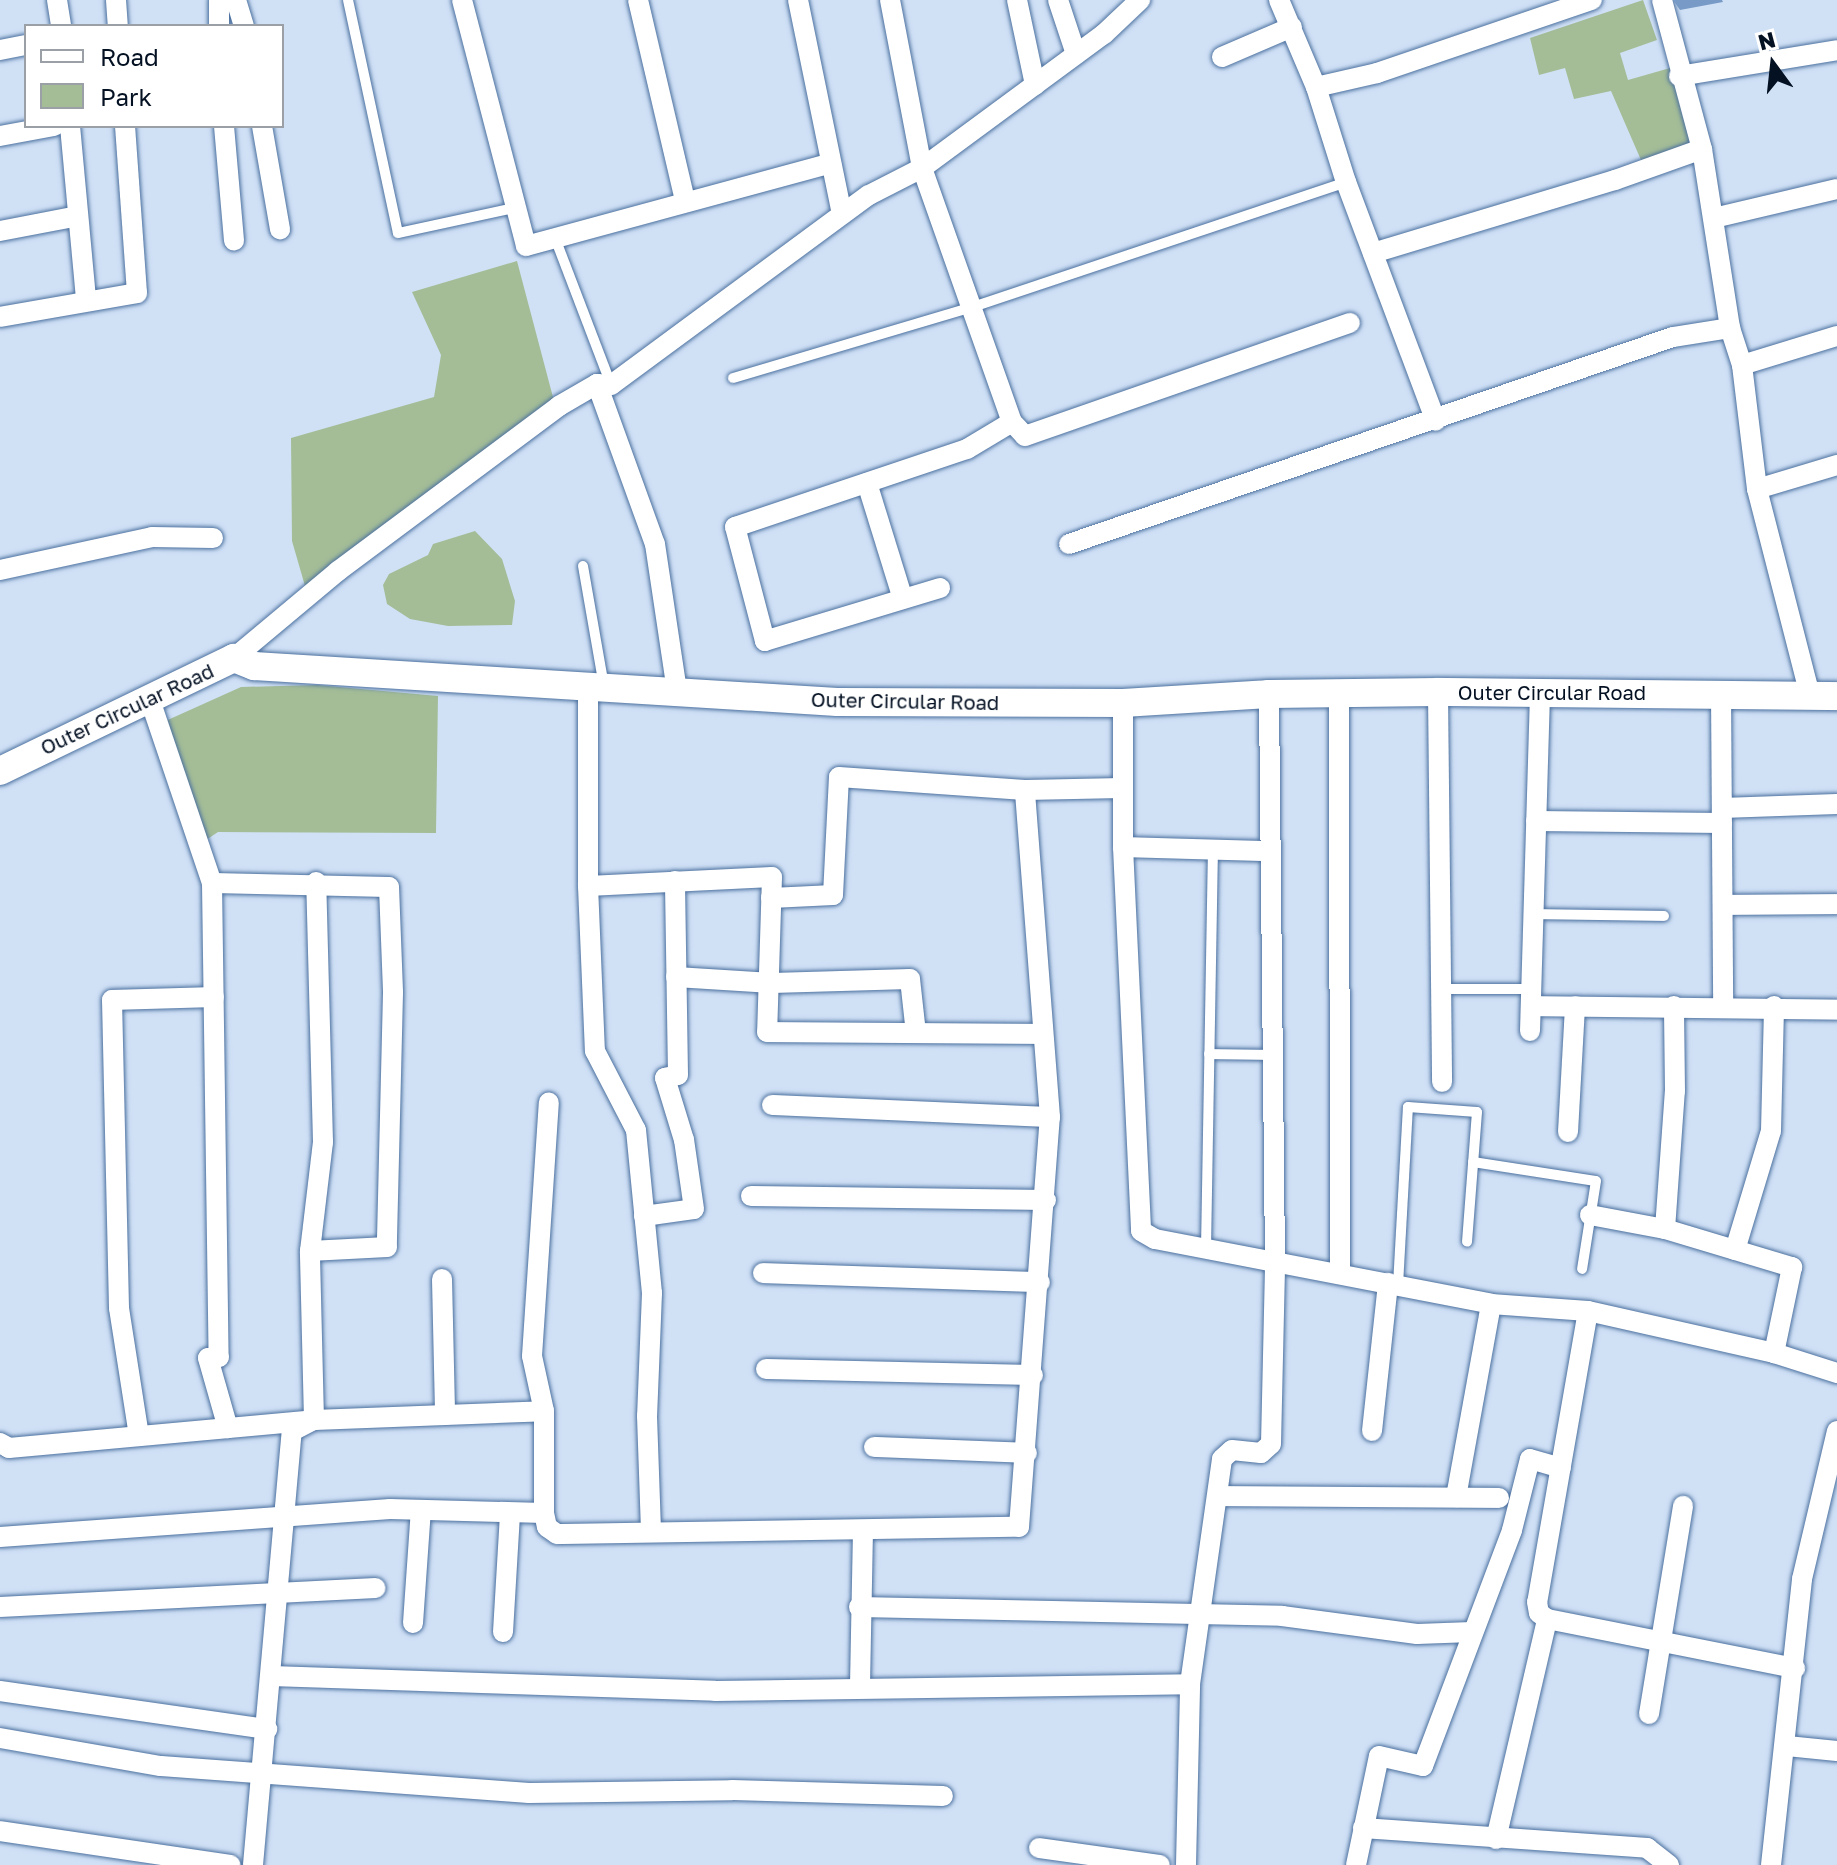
<!DOCTYPE html>
<html>
<head>
<meta charset="utf-8">
<style>
	body { margin:0 }
	#map { position:relative; width:1837px; height:1865px; overflow:hidden; background:#d0e1f6; font-family:"Golos Text",sans-serif }
	div>[style] { position:absolute }
	[style*='--x'] { left:calc(var(--x)*1px); top:calc(var(--y)*1px); width:calc(var(--w)*1px); rotate:calc(var(--a)*1deg) }
	.green>* { inset:0; background:#a4bd97 }
	.roads { filter:drop-shadow(0 0 2px #4b709f) drop-shadow(0 0 2px #4b709f) }
	.lane>* { height:10px; margin:-5px; padding:0 5px; transform-origin:5px; border-radius:5px; background:#fff }
	.street>* { height:20px; margin:-10px; padding:0 10px; transform-origin:10px; border-radius:10px; background:#fff }
	.secondary>* { height:28px; margin:-14px; padding:0 14px; transform-origin:14px; border-radius:14px; background:#fff }
	.wall>* { inset:0; background:#789ac6 }
	span { translate:-50% -50%; white-space:nowrap; text-align:center; line-height:1.15; -webkit-text-stroke:8px #fff; paint-order:stroke }
	.street-label { font-size:20px; color:#041123 }
	.legend { position:absolute; left:24px; top:24px; width:260px; height:104px; box-sizing:border-box; background:#fff; border:2px solid #9ba0a7; margin:0; padding:10px 14px; list-style:none; font-size:24px; color:#041123 }
	.legend li { display:flex; align-items:center; gap:16px; height:40px }
	.legend b { width:40px; border:2px solid #9ba0a7 }
	.north { position:absolute; left:1733px; top:24px; width:80px; height:80px; -webkit-text-stroke:6px #fff; paint-order:stroke; rotate:345deg; font-size:22px; font-weight:700; line-height:32px; text-align:center; color:#041123 }
	.north::after { content:''; display:block; margin:auto; width:28px; height:36px; background:#041123; clip-path:polygon(50% 0,100% 100%,50% 72%,0 100%) }
</style>
</head>
<body>
<div id="map">
	<div class="green">
		<div style="clip-path:polygon(1643px 0,1657px 40px,1620px 53px,1628px 80px,1670px 68px,1694px 144px,1641px 160px,1611px 91px,1574px 99px,1565px 68px,1539px 75px,1530px 38px)"></div>
		<div style="clip-path:polygon(517px 261px,554px 401px,305px 586px,292px 541px,291px 438px,434px 397px,441px 355px,412px 292px)"></div>
		<div style="clip-path:polygon(475px 531px,502px 559px,515px 601px,512px 625px,448px 626px,410px 619px,387px 604px,383px 585px,389px 574px,428px 555px,433px 544px)"></div>
		<div style="clip-path:polygon(317px 685px,438px 696px,436px 833px,218px 832px,200px 844px,161px 723px,241px 687px)"></div>
	</div>
	<div class="roads">
		<div class="lane">
			<div style="--x:348;--y:0;--w:238;--a:77.9"></div>
			<div style="--x:398;--y:233;--w:119;--a:-12.2"></div>
			<div style="--x:555;--y:238;--w:157;--a:69.1"></div>
			<div style="--x:733;--y:378;--w:250;--a:-16.5"></div>
			<div style="--x:973;--y:307;--w:393;--a:-18.5"></div>
			<div style="--x:583;--y:566;--w:122;--a:80.1"></div>
			<div style="--x:1534;--y:914;--w:130;--a:0.9"></div>
			<div style="--x:1441;--y:989;--w:90;--a:0"></div>
			<div style="--x:1209;--y:1054;--w:63;--a:0.9"></div>
			<div style="--x:1473;--y:1162;--w:124;--a:8.8"></div>
			<div style="--x:1596;--y:1181;--w:89;--a:99"></div>
			<div style="--x:1206;--y:1248;--w:399;--a:-89"></div>
			<div style="--x:1398;--y:1285;--w:178;--a:-86.8"></div>
			<div style="--x:1408;--y:1107;--w:69;--a:4.1"></div>
			<div style="--x:1477;--y:1112;--w:130;--a:94.4"></div>
		</div>
		<div class="street">
			<div style="--x:57;--y:0;--w:26;--a:81"></div>
			<div style="--x:116;--y:0;--w:26;--a:86"></div>
			<div style="--x:219;--y:0;--w:26;--a:90"></div>
			<div style="--x:236;--y:0;--w:27;--a:73"></div>
			<div style="--x:462;--y:0;--w:254;--a:75.4"></div>
			<div style="--x:526;--y:246;--w:316;--a:-15.2"></div>
			<div style="--x:638;--y:0;--w:206;--a:76.8"></div>
			<div style="--x:798;--y:0;--w:218;--a:78.4"></div>
			<div style="--x:890;--y:0;--w:171;--a:79.2"></div>
			<div style="--x:922;--y:168;--w:269;--a:70.5"></div>
			<div style="--x:1012;--y:422;--w:19;--a:47"></div>
			<div style="--x:1025;--y:436;--w:344;--a:-19.2"></div>
			<div style="--x:1017;--y:0;--w:87;--a:78"></div>
			<div style="--x:1058;--y:0;--w:57;--a:71.6"></div>
			<div style="--x:1279;--y:0;--w:95;--a:67"></div>
			<div style="--x:1316;--y:87;--w:100;--a:72.5"></div>
			<div style="--x:1346;--y:182;--w:255;--a:69.4"></div>
			<div style="--x:1662;--y:0;--w:154;--a:75"></div>
			<div style="--x:1702;--y:149;--w:181;--a:81.1"></div>
			<div style="--x:1730;--y:328;--w:39;--a:72"></div>
			<div style="--x:1742;--y:365;--w:125;--a:83.1"></div>
			<div style="--x:1757;--y:489;--w:205;--a:75.6"></div>
			<div style="--x:1808;--y:688;--w:18;--a:34"></div>
			<div style="--x:0;--y:50;--w:26;--a:-11"></div>
			<div style="--x:1222;--y:57;--w:76;--a:-23.2"></div>
			<div style="--x:1679;--y:76;--w:160;--a:-9.3"></div>
			<div style="--x:1316;--y:87;--w:63;--a:-12.9"></div>
			<div style="--x:1377;--y:73;--w:227;--a:-18.8"></div>
			<div style="--x:70;--y:126;--w:175;--a:84.7"></div>
			<div style="--x:224;--y:126;--w:115;--a:85"></div>
			<div style="--x:262;--y:126;--w:105;--a:80.1"></div>
			<div style="--x:0;--y:136;--w:55;--a:-10.5"></div>
			<div style="--x:1714;--y:218;--w:126;--a:-13.3"></div>
			<div style="--x:0;--y:231;--w:79;--a:-10.9"></div>
			<div style="--x:1373;--y:253;--w:253;--a:-16.8"></div>
			<div style="--x:1615;--y:180;--w:92;--a:-19.6"></div>
			<div style="--x:0;--y:317;--w:139;--a:-9.9"></div>
			<div style="--x:137;--y:293;--w:167;--a:-94.1"></div>
			<div style="--x:1742;--y:365;--w:99;--a:-17"></div>
			<div style="--x:597;--y:384;--w:170;--a:70.1"></div>
			<div style="--x:655;--y:544;--w:150;--a:81.5"></div>
			<div style="--x:867;--y:483;--w:121;--a:72.8"></div>
			<div style="--x:1757;--y:489;--w:84;--a:-16.7"></div>
			<div style="--x:1069;--y:544;--w:638;--a:-18.92"></div>
			<div style="--x:1673;--y:337;--w:58;--a:-9"></div>
			<div style="--x:0;--y:570;--w:156;--a:-12.2"></div>
			<div style="--x:152;--y:537;--w:61;--a:0.9"></div>
			<div style="--x:940;--y:588;--w:183;--a:163.2"></div>
			<div style="--x:765;--y:641;--w:118;--a:-104.7"></div>
			<div style="--x:735;--y:527;--w:245;--a:-18.6"></div>
			<div style="--x:967;--y:449;--w:52;--a:-31"></div>
			<div style="--x:234;--y:658;--w:136;--a:-39.9"></div>
			<div style="--x:338;--y:571;--w:276;--a:-36.7"></div>
			<div style="--x:559;--y:406;--w:44;--a:-30.1"></div>
			<div style="--x:597;--y:384;--w:14;--a:4"></div>
			<div style="--x:611;--y:385;--w:320;--a:-36.4"></div>
			<div style="--x:869;--y:195;--w:59;--a:-27"></div>
			<div style="--x:922;--y:168;--w:226;--a:-36.4"></div>
			<div style="--x:1104;--y:34;--w:50;--a:-43.4"></div>
			<div style="--x:588;--y:687;--w:199;--a:90"></div>
			<div style="--x:588;--y:886;--w:184;--a:-2.8"></div>
			<div style="--x:772;--y:877;--w:155;--a:91.8"></div>
			<div style="--x:767;--y:1032;--w:274;--a:0.4"></div>
			<div style="--x:1438;--y:692;--w:390;--a:89.4"></div>
			<div style="--x:1721;--y:692;--w:314;--a:89.6"></div>
			<div style="--x:1339;--y:693;--w:580;--a:89.9"></div>
			<div style="--x:149;--y:697;--w:196;--a:71.3"></div>
			<div style="--x:212;--y:883;--w:474;--a:89.2"></div>
			<div style="--x:219;--y:1357;--w:11;--a:175"></div>
			<div style="--x:208;--y:1358;--w:73;--a:74.1"></div>
			<div style="--x:1123;--y:703;--w:144;--a:90"></div>
			<div style="--x:1123;--y:847;--w:384;--a:87.3"></div>
			<div style="--x:1141;--y:1231;--w:16;--a:30"></div>
			<div style="--x:1155;--y:1239;--w:342;--a:10.9"></div>
			<div style="--x:1491;--y:1304;--w:97;--a:4.1"></div>
			<div style="--x:1588;--y:1311;--w:191;--a:12.7"></div>
			<div style="--x:1774;--y:1353;--w:66;--a:17.6"></div>
			<div style="--x:1722;--y:808;--w:115;--a:-2"></div>
			<div style="--x:1536;--y:821;--w:186;--a:0.6"></div>
			<div style="--x:1123;--y:847;--w:147;--a:1.6"></div>
			<div style="--x:212;--y:883;--w:177;--a:1.3"></div>
			<div style="--x:389;--y:887;--w:106;--a:87.8"></div>
			<div style="--x:393;--y:993;--w:254;--a:91.4"></div>
			<div style="--x:387;--y:1247;--w:77;--a:177"></div>
			<div style="--x:588;--y:886;--w:165;--a:87.6"></div>
			<div style="--x:595;--y:1051;--w:89;--a:62.6"></div>
			<div style="--x:636;--y:1130;--w:164;--a:84.4"></div>
			<div style="--x:652;--y:1293;--w:123;--a:92.3"></div>
			<div style="--x:647;--y:1416;--w:116;--a:88"></div>
			<div style="--x:771;--y:898;--w:62;--a:-2.8"></div>
			<div style="--x:833;--y:895;--w:118;--a:-87.1"></div>
			<div style="--x:839;--y:777;--w:186;--a:4"></div>
			<div style="--x:1025;--y:790;--w:97;--a:-1.2"></div>
			<div style="--x:1723;--y:905;--w:114;--a:-0.5"></div>
			<div style="--x:676;--y:977;--w:96;--a:3.6"></div>
			<div style="--x:772;--y:983;--w:138;--a:-1.7"></div>
			<div style="--x:910;--y:979;--w:54;--a:83.7"></div>
			<div style="--x:1531;--y:1006;--w:306;--a:0.7"></div>
			<div style="--x:1530;--y:1031;--w:338;--a:-88.3"></div>
			<div style="--x:772;--y:1105;--w:278;--a:2.5"></div>
			<div style="--x:1568;--y:1132;--w:126;--a:-86.8"></div>
			<div style="--x:751;--y:1196;--w:295;--a:0.8"></div>
			<div style="--x:1590;--y:1215;--w:76;--a:10.6"></div>
			<div style="--x:1665;--y:1229;--w:133;--a:16.7"></div>
			<div style="--x:1792;--y:1267;--w:88;--a:101.8"></div>
			<div style="--x:644;--y:1216;--w:50;--a:-8"></div>
			<div style="--x:694;--y:1209;--w:70;--a:-98.2"></div>
			<div style="--x:684;--y:1140;--w:65;--a:-107"></div>
			<div style="--x:665;--y:1078;--w:13;--a:-13"></div>
			<div style="--x:678;--y:1075;--w:194;--a:-90.9"></div>
			<div style="--x:1665;--y:1229;--w:138;--a:-85.9"></div>
			<div style="--x:1675;--y:1091;--w:85;--a:-90.7"></div>
			<div style="--x:1735;--y:1250;--w:124;--a:-73.2"></div>
			<div style="--x:1771;--y:1131;--w:125;--a:-88.6"></div>
			<div style="--x:763;--y:1273;--w:277;--a:1.9"></div>
			<div style="--x:442;--y:1279;--w:136;--a:88.7"></div>
			<div style="--x:1588;--y:1311;--w:295;--a:99.9"></div>
			<div style="--x:1537;--y:1602;--w:11;--a:80"></div>
			<div style="--x:1539;--y:1613;--w:10;--a:37"></div>
			<div style="--x:1547;--y:1619;--w:253;--a:11.2"></div>
			<div style="--x:766;--y:1369;--w:267;--a:1.3"></div>
			<div style="--x:544;--y:1411;--w:56;--a:-102.3"></div>
			<div style="--x:532;--y:1356;--w:254;--a:-86.2"></div>
			<div style="--x:1372;--y:1431;--w:149;--a:-83.8"></div>
			<div style="--x:139;--y:1436;--w:130;--a:-98.9"></div>
			<div style="--x:119;--y:1308;--w:308;--a:-91.3"></div>
			<div style="--x:112;--y:1000;--w:102;--a:-1.7"></div>
			<div style="--x:0;--y:1443;--w:10;--a:29"></div>
			<div style="--x:9;--y:1448;--w:306;--a:-5.2"></div>
			<div style="--x:314;--y:1420;--w:230;--a:-2.2"></div>
			<div style="--x:544;--y:1411;--w:102;--a:90"></div>
			<div style="--x:544;--y:1513;--w:14;--a:78"></div>
			<div style="--x:547;--y:1527;--w:12;--a:35"></div>
			<div style="--x:557;--y:1534;--w:462;--a:-0.9"></div>
			<div style="--x:1019;--y:1527;--w:411;--a:-85.7"></div>
			<div style="--x:1050;--y:1117;--w:328;--a:-94.4"></div>
			<div style="--x:874;--y:1447;--w:153;--a:2.2"></div>
			<div style="--x:1220;--y:1496;--w:279;--a:0.4"></div>
			<div style="--x:1456;--y:1497;--w:196;--a:-79.7"></div>
			<div style="--x:0;--y:1537;--w:391;--a:-4.1"></div>
			<div style="--x:390;--y:1509;--w:154;--a:1.5"></div>
			<div style="--x:0;--y:1607;--w:376;--a:-2.9"></div>
			<div style="--x:859;--y:1607;--w:423;--a:1.2"></div>
			<div style="--x:1282;--y:1616;--w:136;--a:7.6"></div>
			<div style="--x:1417;--y:1634;--w:55;--a:-2.1"></div>
			<div style="--x:413;--y:1623;--w:113;--a:-86"></div>
			<div style="--x:503;--y:1632;--w:119;--a:-86.6"></div>
			<div style="--x:271;--y:1676;--w:444;--a:1.9"></div>
			<div style="--x:715;--y:1691;--w:475;--a:-0.8"></div>
			<div style="--x:860;--y:1686;--w:156;--a:-88.9"></div>
			<div style="--x:0;--y:1691;--w:270;--a:8.1"></div>
			<div style="--x:1649;--y:1714;--w:211;--a:-80.7"></div>
			<div style="--x:0;--y:1738;--w:163;--a:9.9"></div>
			<div style="--x:161;--y:1766;--w:369;--a:4.2"></div>
			<div style="--x:529;--y:1793;--w:203;--a:-0.8"></div>
			<div style="--x:732;--y:1790;--w:211;--a:1.6"></div>
			<div style="--x:1787;--y:1746;--w:50;--a:5.7"></div>
			<div style="--x:1363;--y:1828;--w:285;--a:4"></div>
			<div style="--x:1647;--y:1848;--w:28;--a:38"></div>
			<div style="--x:0;--y:1831;--w:233;--a:8.4"></div>
			<div style="--x:1496;--y:1839;--w:226;--a:-76.9"></div>
			<div style="--x:1039;--y:1848;--w:122;--a:8"></div>
			<div style="--x:253;--y:1865;--w:436;--a:-84.9"></div>
			<div style="--x:292;--y:1431;--w:25;--a:-27"></div>
			<div style="--x:314;--y:1420;--w:169;--a:-91.4"></div>
			<div style="--x:310;--y:1251;--w:110;--a:-83.2"></div>
			<div style="--x:323;--y:1142;--w:260;--a:-91.5"></div>
			<div style="--x:1186;--y:1865;--w:181;--a:-88.7"></div>
			<div style="--x:1190;--y:1684;--w:227;--a:-81.9"></div>
			<div style="--x:1222;--y:1459;--w:13;--a:-42"></div>
			<div style="--x:1232;--y:1450;--w:29;--a:6"></div>
			<div style="--x:1261;--y:1453;--w:13;--a:-42"></div>
			<div style="--x:1271;--y:1444;--w:183;--a:-88.7"></div>
			<div style="--x:1275;--y:1261;--w:567;--a:-90.61"></div>
			<div style="--x:1356;--y:1865;--w:111;--a:-78.1"></div>
			<div style="--x:1379;--y:1756;--w:45;--a:12.8"></div>
			<div style="--x:1423;--y:1766;--w:252;--a:-69.3"></div>
			<div style="--x:1512;--y:1530;--w:73;--a:-75.8"></div>
			<div style="--x:1530;--y:1459;--w:32;--a:16"></div>
			<div style="--x:1771;--y:1865;--w:288;--a:-83.8"></div>
			<div style="--x:1802;--y:1579;--w:152;--a:-76.7"></div>
		</div>
		<div class="secondary">
			<div style="--x:0;--y:771;--w:260;--a:-25.8"></div>
			<div style="--x:234;--y:658;--w:22;--a:22"></div>
			<div style="--x:254;--y:666;--w:584;--a:3.53"></div>
			<div style="--x:837;--y:702;--w:286;--a:0.2"></div>
			<div style="--x:1123;--y:703;--w:146;--a:-3.5"></div>
			<div style="--x:1269;--y:694;--w:169;--a:-0.7"></div>
			<div style="--x:1438;--y:692;--w:399;--a:0.6"></div>
		</div>
	</div>
	<div class="wall">
		<div style="clip-path:polygon(1673px 0,1722px 0,1723px 2px,1680px 10px)"></div>
	</div>
	<div class="street-label">
		<span style="left:1552px;top:692px">Outer Circular Road</span>
		<span style="left:905px;top:701px;rotate:1deg">Outer Circular Road</span>
		<span style="left:127px;top:709px;rotate:-25deg">Outer Circular Road</span>
	</div>
	<ul class="legend">
	<li><b style="height:10px;background:#fff"></b>Road</li>
	<li><b style="height:22px;background:#a4bd97"></b>Park</li>
	</ul>
	<div class="north">N</div>
</div>
</body>
</html>
